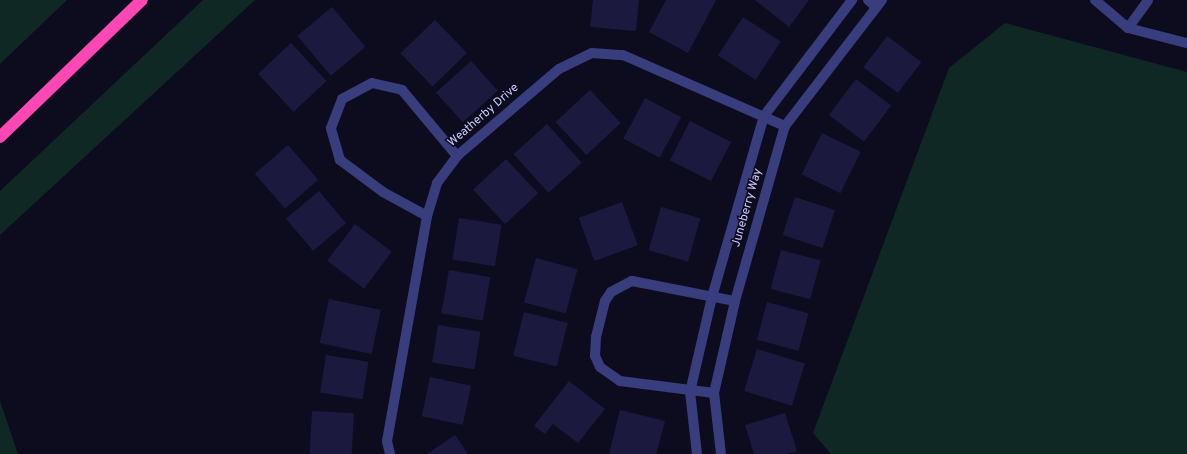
<!DOCTYPE html>
<html>
<head>
<meta charset="utf-8">
<style>
	body { margin:0 }
	#map { position:relative; width:1187px; height:454px; overflow:hidden; background:#0d0c1e; font-family:Overpass,sans-serif }
	div>[style] { position:absolute }
	[style*='--x'] { left:calc(var(--x)*1px); top:calc(var(--y)*1px); width:calc(var(--w)*1px); rotate:calc(var(--a)*1deg) }
	.green>* { inset:0; background:#102824 }
	.building>* { inset:0; background:#1c193f; transform-origin:0 0 }
	.minor>* { height:10px; margin:-5px; padding:0 5px; transform-origin:5px; border-radius:5px; background:#383d7d }
	.highway>* { height:12px; margin:-6px; padding:0 6px; transform-origin:6px; border-radius:6px; background:#fc48b2 }
	span { translate:-50% -50%; white-space:nowrap; text-align:center; line-height:1.15; -webkit-text-stroke:3px #0d0c1e; paint-order:stroke }
	.street-label { font-size:12px; color:#cbcbfe }
</style>
</head>
<body>
<div id="map">
	<div class="green">
		<div style="clip-path:polygon(0 0,67px 0,0 64px)"></div>
		<div style="clip-path:polygon(203px 0,255px 0,0 235px,0 191px)"></div>
		<div style="clip-path:polygon(1005px 23px,1187px 72px,1187px 454px,831px 454px,813px 433px,949px 68px)"></div>
		<div style="clip-path:polygon(0 401px,18px 454px,0 454px)"></div>
	</div>
	<div class="building">
		<div style="clip-path:polygon(593px 0,639px 0,636px 31px,590px 27px)"></div>
		<div style="clip-path:polygon(666px 0,716px 0,688px 53px,649px 32px)"></div>
		<div style="clip-path:polygon(755px 0,809px 0,789px 27px)"></div>
		<div style="left:332px;top:7px;width:52px;height:45px;rotate:50deg"></div>
		<div style="left:743px;top:17px;width:45px;height:46px;rotate:33deg"></div>
		<div style="left:435px;top:20px;width:46px;height:48px;rotate:46deg"></div>
		<div style="left:887px;top:36px;width:43px;height:39px;rotate:37deg"></div>
		<div style="left:291px;top:43px;width:52px;height:45px;rotate:47deg"></div>
		<div style="left:471px;top:61px;width:40px;height:47px;rotate:48deg"></div>
		<div style="left:856px;top:79px;width:44px;height:45px;rotate:37deg"></div>
		<div style="left:590px;top:90px;width:45px;height:47px;rotate:47deg"></div>
		<div style="left:645px;top:98px;width:41px;height:46px;rotate:28deg"></div>
		<div style="left:690px;top:121px;width:46px;height:44px;rotate:27deg"></div>
		<div style="left:547px;top:124px;width:52px;height:45px;rotate:48deg"></div>
		<div style="left:822px;top:133px;width:43px;height:46px;rotate:26deg"></div>
		<div style="left:288px;top:145px;width:46px;height:44px;rotate:49deg"></div>
		<div style="left:506px;top:159px;width:47px;height:45px;rotate:47deg"></div>
		<div style="left:319px;top:191px;width:42px;height:43px;rotate:50deg"></div>
		<div style="left:795px;top:197px;width:42px;height:40px;rotate:18deg"></div>
		<div style="left:622px;top:202px;width:46px;height:46px;rotate:70deg"></div>
		<div style="left:661px;top:207px;width:41px;height:45px;rotate:16deg"></div>
		<div style="left:459px;top:218px;width:43px;height:42px;rotate:9deg"></div>
		<div style="left:355px;top:224px;width:46px;height:46px;rotate:37deg"></div>
		<div style="left:781px;top:250px;width:41px;height:40px;rotate:15deg"></div>
		<div style="left:536px;top:258px;width:43px;height:46px;rotate:15deg"></div>
		<div style="left:449px;top:270px;width:42px;height:44px;rotate:10deg"></div>
		<div style="left:329px;top:299px;width:53px;height:45px;rotate:12deg"></div>
		<div style="left:767px;top:302px;width:43px;height:39px;rotate:15deg"></div>
		<div style="left:524px;top:312px;width:45px;height:45px;rotate:14deg"></div>
		<div style="left:438px;top:325px;width:43px;height:38px;rotate:9deg"></div>
		<div style="left:757px;top:349px;width:50px;height:44px;rotate:17deg"></div>
		<div style="left:326px;top:355px;width:43px;height:38px;rotate:9deg"></div>
		<div style="left:430px;top:377px;width:42px;height:40px;rotate:12deg"></div>
		<div style="clip-path:polygon(569px 381px,605px 409px,578px 443px,553px 424px,545px 434px,534px 426px)"></div>
		<div style="clip-path:polygon(620px 410px,665px 421px,656px 454px,609px 454px)"></div>
		<div style="left:312px;top:411px;width:42px;height:43px;rotate:3deg"></div>
		<div style="clip-path:polygon(785px 413px,797px 451px,787px 454px,754px 454px,745px 425px)"></div>
		<div style="clip-path:polygon(455px 435px,468px 454px,427px 454px)"></div>
	</div>
	<div class="minor">
		<div style="--x:868;--y:0;--w:11;--a:41"></div>
		<div style="--x:1095;--y:0;--w:43;--a:40.3"></div>
		<div style="--x:1128;--y:28;--w:61;--a:14.3"></div>
		<div style="--x:1128;--y:28;--w:34;--a:-54"></div>
		<div style="--x:427;--y:216;--w:50;--a:-151.4"></div>
		<div style="--x:383;--y:192;--w:54;--a:-143.3"></div>
		<div style="--x:340;--y:160;--w:33;--a:-106"></div>
		<div style="--x:331;--y:128;--w:31;--a:-69"></div>
		<div style="--x:342;--y:99;--w:34;--a:-28"></div>
		<div style="--x:372;--y:83;--w:31;--a:13"></div>
		<div style="--x:402;--y:90;--w:86;--a:50.2"></div>
		<div style="--x:714;--y:393;--w:95;--a:-172.7"></div>
		<div style="--x:620;--y:381;--w:24;--a:-145"></div>
		<div style="--x:600;--y:367;--w:12;--a:-114"></div>
		<div style="--x:595;--y:356;--w:19;--a:-87"></div>
		<div style="--x:596;--y:337;--w:37;--a:-76"></div>
		<div style="--x:605;--y:301;--w:11;--a:-56"></div>
		<div style="--x:611;--y:292;--w:24;--a:-28"></div>
		<div style="--x:632;--y:281;--w:105;--a:11"></div>
		<div style="--x:390;--y:454;--w:13;--a:-103"></div>
		<div style="--x:387;--y:441;--w:229;--a:-79.9"></div>
		<div style="--x:427;--y:216;--w:34;--a:-73"></div>
		<div style="--x:437;--y:183;--w:34;--a:-53"></div>
		<div style="--x:457;--y:156;--w:134;--a:-40.5"></div>
		<div style="--x:559;--y:69;--w:37;--a:-26"></div>
		<div style="--x:592;--y:53;--w:31;--a:4"></div>
		<div style="--x:623;--y:55;--w:177;--a:23.7"></div>
		<div style="--x:697;--y:454;--w:62;--a:-96.4"></div>
		<div style="--x:690;--y:392;--w:98;--a:-77"></div>
		<div style="--x:712;--y:297;--w:188;--a:-74"></div>
		<div style="--x:764;--y:116;--w:146;--a:-52.8"></div>
		<div style="--x:721;--y:454;--w:61;--a:-96.5"></div>
		<div style="--x:714;--y:393;--w:94;--a:-77.1"></div>
		<div style="--x:735;--y:301;--w:182;--a:-74.1"></div>
		<div style="--x:785;--y:126;--w:159;--a:-52.4"></div>
	</div>
	<div class="highway">
		<div style="--x:0;--y:137;--w:197;--a:-44"></div>
	</div>
	<div class="street-label">
		<span style="left:484px;top:116px;rotate:-41deg">Weatherby Drive</span>
		<span style="left:748px;top:208px;rotate:-74deg">Juneberry Way</span>
	</div>
</div>
</body>
</html>
